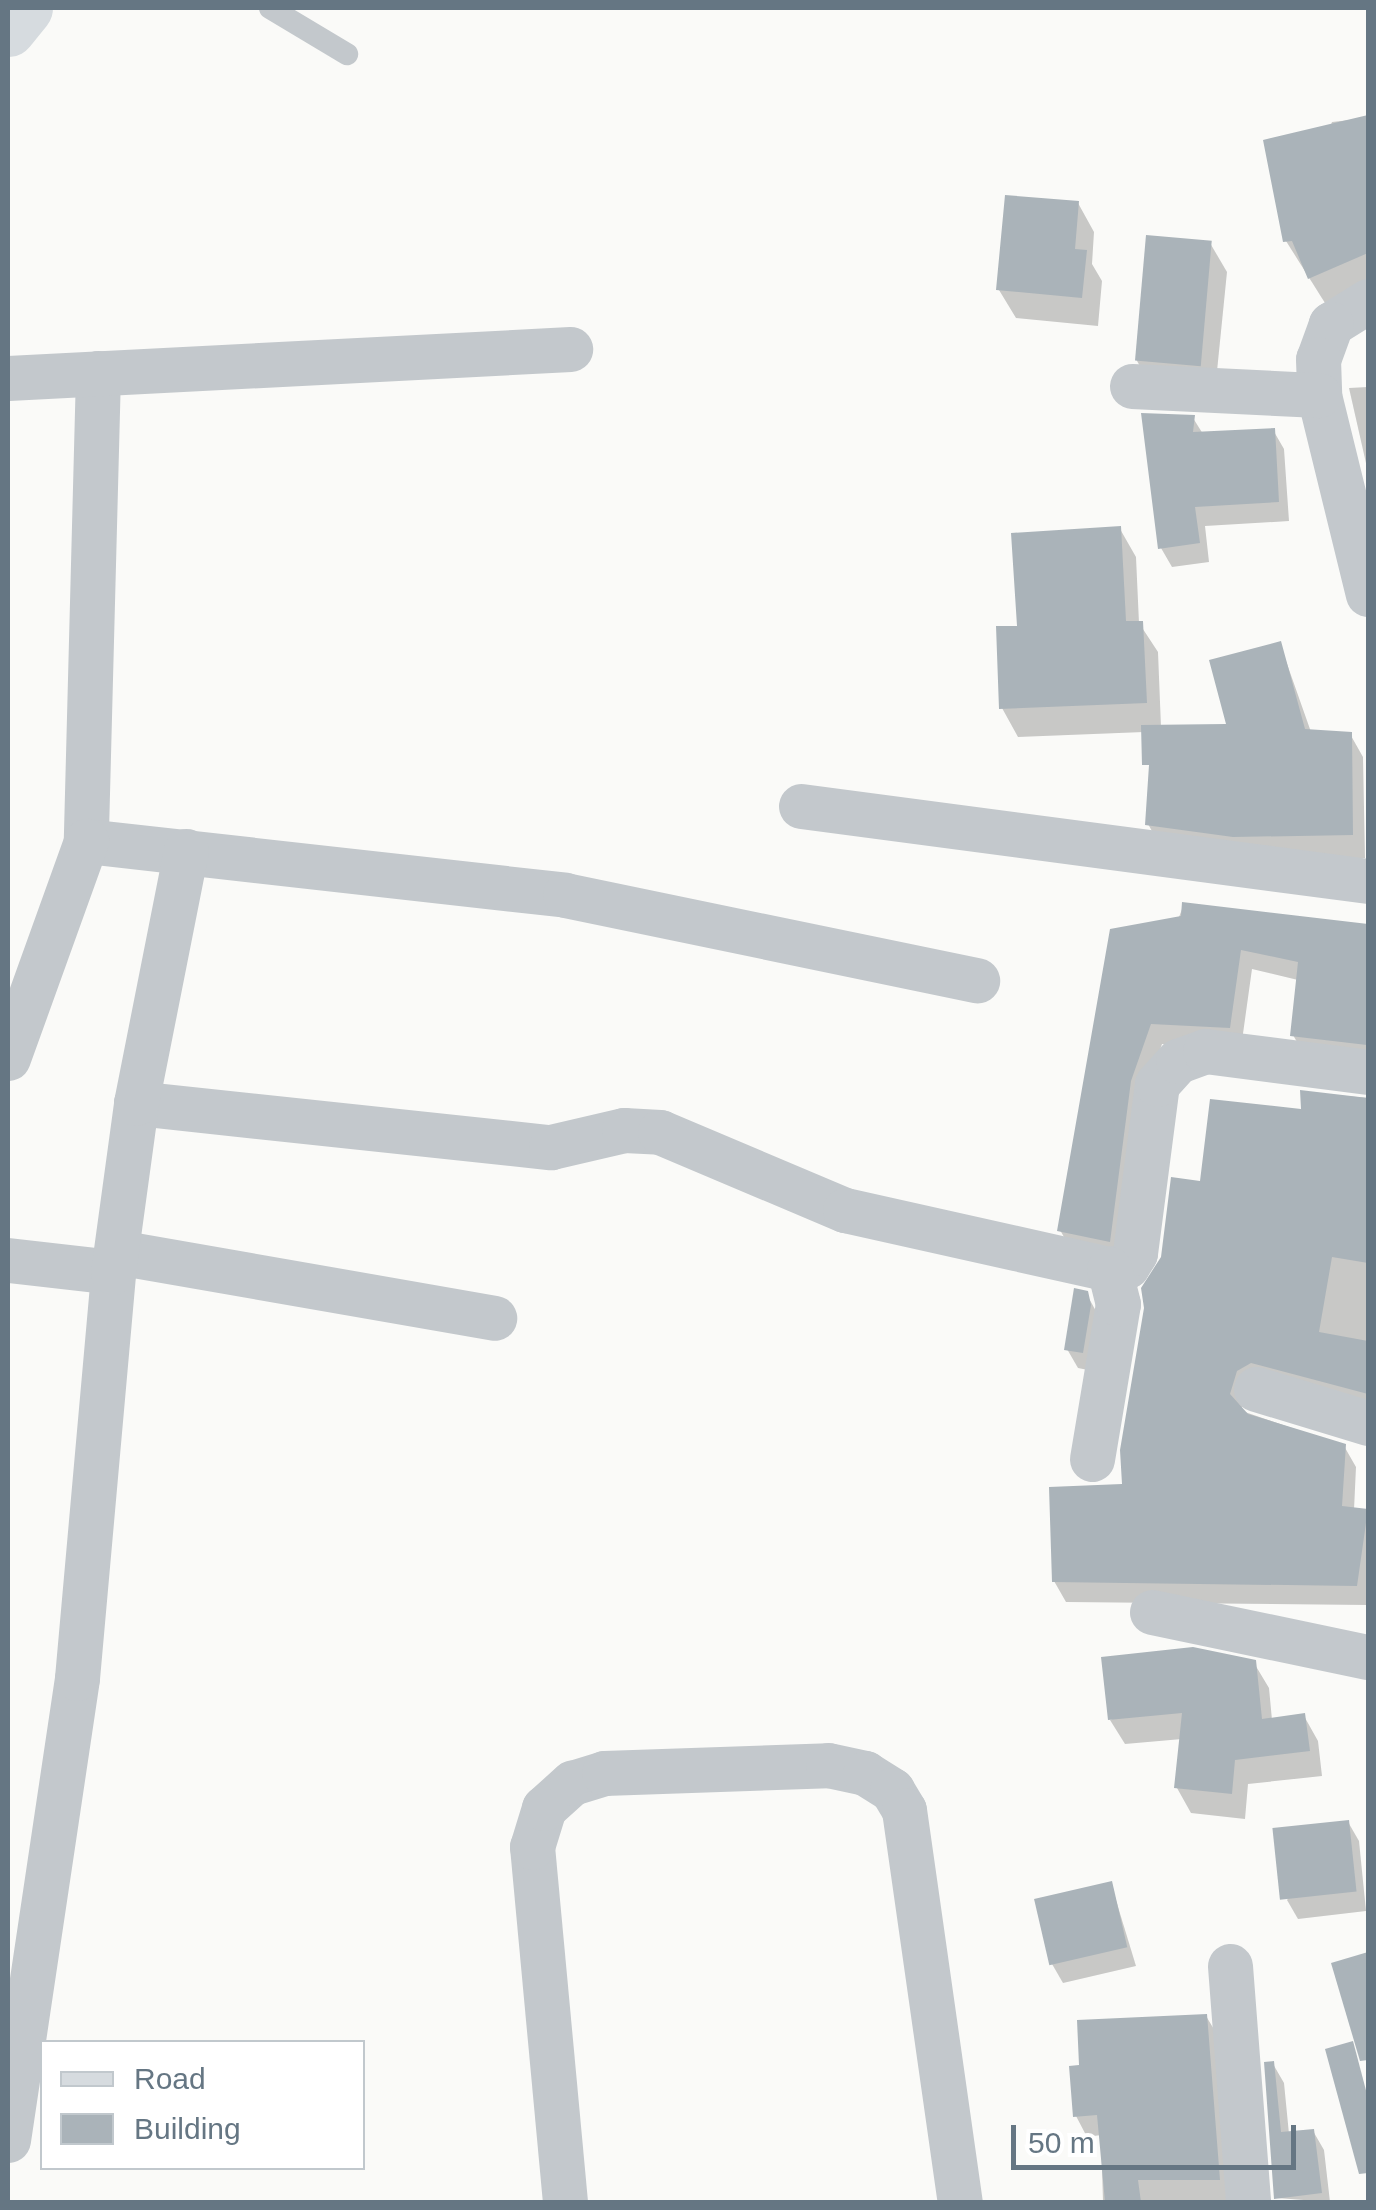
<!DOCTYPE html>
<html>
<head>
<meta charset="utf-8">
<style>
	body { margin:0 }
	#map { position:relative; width:1376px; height:2210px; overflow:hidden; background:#fafaf8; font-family:Helvetica,sans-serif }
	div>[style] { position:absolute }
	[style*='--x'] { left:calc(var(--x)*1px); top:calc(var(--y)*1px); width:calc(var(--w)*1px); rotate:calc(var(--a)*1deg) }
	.shadow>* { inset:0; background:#0003 }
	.building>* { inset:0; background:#aab3b9; transform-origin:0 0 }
	.lane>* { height:22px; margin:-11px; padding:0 11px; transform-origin:11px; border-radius:11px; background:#c3c8cc }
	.street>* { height:45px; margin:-22.5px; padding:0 22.5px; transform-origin:22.5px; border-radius:22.5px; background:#c3c8cc }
	.secondary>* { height:55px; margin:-27.5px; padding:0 27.5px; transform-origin:27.5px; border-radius:27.5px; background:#d6dbdf }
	span { translate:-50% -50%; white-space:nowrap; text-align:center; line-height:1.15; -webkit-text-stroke:10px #fff; paint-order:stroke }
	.frame { position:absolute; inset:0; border:10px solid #657683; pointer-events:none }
	.legend { position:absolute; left:40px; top:2040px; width:325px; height:130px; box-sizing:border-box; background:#fff; border:2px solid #c1c8cd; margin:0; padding:12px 18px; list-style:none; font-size:30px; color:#657683 }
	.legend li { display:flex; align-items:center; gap:20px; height:50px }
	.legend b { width:50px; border:2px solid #c1c8cd }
	.scale { position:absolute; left:1011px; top:2125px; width:285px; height:45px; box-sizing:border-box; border:5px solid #657683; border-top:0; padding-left:12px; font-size:30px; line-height:35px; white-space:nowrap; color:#657683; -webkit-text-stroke:8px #fff; paint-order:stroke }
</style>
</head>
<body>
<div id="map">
	<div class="shadow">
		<div style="clip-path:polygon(1368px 118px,1368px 284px,1325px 303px,1286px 241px,1332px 122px)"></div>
		<div style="clip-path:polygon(1078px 203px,1094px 232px,1092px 264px,1102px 281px,1098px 326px,1016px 318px,999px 290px)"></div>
		<div style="clip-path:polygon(1210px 243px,1227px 272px,1215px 391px,1152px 388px,1136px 359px)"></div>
		<div style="clip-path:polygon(1368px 387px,1368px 472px,1349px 388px)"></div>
		<div style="clip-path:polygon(1193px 418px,1203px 434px,1273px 430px,1284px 449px,1289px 521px,1205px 526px,1209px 562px,1172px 567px,1161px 548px)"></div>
		<div style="clip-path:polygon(1120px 529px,1136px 557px,1139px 623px,1158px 652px,1161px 727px,1230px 726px,1280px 644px,1311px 732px,1350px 734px,1363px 757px,1365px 858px,1247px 859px,1161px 847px,1148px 824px,1151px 775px,1144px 732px,1018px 737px,1002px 708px,1020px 628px)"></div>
		<div style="clip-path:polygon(1184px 904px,1368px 927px,1368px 1064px,1305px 1056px,1293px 1035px,1298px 980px,1252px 969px,1241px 1048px,1162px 1044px,1142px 1102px,1121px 1262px,1072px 1251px,1060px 1230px)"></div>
		<div style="clip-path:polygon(1303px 1092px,1368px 1098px,1368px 1409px,1242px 1402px,1242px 1411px,1344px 1446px,1356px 1467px,1354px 1510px,1368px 1512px,1368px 1605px,1066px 1602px,1054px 1581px,1125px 1487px,1203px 1184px,1304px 1111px)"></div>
		<div style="clip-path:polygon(1086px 1293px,1097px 1313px,1093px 1371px,1078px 1368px,1067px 1349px)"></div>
		<div style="clip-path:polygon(1254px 1663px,1269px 1688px,1272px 1720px,1304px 1716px,1318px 1741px,1322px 1776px,1248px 1784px,1245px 1819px,1191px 1813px,1177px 1788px,1182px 1739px,1125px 1744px,1110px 1720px)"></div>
		<div style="clip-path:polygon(1348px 1822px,1359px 1841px,1366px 1911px,1298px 1919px,1287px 1900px)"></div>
		<div style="clip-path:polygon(1111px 1884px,1136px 1966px,1063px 1983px,1052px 1964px)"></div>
		<div style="clip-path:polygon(1206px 2016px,1218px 2036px,1230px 2202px,1103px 2202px,1101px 2135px,1087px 2137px,1076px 2116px)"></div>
		<div style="clip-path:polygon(1273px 2064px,1284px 2083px,1289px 2134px,1313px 2131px,1324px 2150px,1330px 2202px,1277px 2198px)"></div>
	</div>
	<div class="building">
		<div style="clip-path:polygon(1368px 115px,1368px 253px,1308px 279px,1292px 241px,1283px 242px,1263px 140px)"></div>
		<div style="clip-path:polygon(1005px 195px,1079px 201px,1075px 249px,1087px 250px,1082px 298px,996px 290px)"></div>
		<div style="left:1146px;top:235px;width:66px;height:126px;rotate:5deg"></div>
		<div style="clip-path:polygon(1141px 413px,1195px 415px,1193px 432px,1275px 428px,1279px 502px,1195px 507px,1200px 543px,1158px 549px)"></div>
		<div style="clip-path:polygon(1121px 526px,1126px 621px,1143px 621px,1147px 703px,999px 709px,996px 626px,1017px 626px,1011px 533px)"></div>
		<div style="clip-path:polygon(1281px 641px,1305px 729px,1352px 732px,1353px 835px,1233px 837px,1145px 825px,1149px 765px,1142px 765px,1141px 725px,1226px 724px,1209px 660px)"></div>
		<div style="clip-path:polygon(1182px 902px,1368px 924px,1367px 1045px,1290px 1036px,1298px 962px,1241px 950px,1230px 1028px,1151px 1024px,1131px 1081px,1110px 1242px,1057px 1231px,1110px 929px,1181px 916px)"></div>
		<div style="clip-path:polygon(1300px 1090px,1368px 1098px,1368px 1263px,1332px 1257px,1319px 1332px,1368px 1341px,1368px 1394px,1251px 1363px,1237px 1371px,1230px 1394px,1248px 1414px,1346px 1444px,1342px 1506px,1368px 1509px,1357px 1586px,1052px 1582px,1049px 1487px,1122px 1484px,1120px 1450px,1144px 1308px,1141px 1288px,1161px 1257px,1171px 1177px,1200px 1181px,1210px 1099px,1301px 1109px)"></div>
		<div style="clip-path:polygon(1074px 1288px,1088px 1291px,1091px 1305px,1083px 1353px,1064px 1350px)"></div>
		<div style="clip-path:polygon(1193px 1647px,1256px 1660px,1262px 1719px,1305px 1713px,1310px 1751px,1235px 1760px,1232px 1794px,1174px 1788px,1182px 1713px,1108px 1720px,1101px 1657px)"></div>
		<div style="left:1349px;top:1820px;width:72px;height:77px;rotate:84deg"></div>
		<div style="left:1112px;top:1881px;width:68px;height:80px;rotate:77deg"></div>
		<div style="clip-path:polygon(1368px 1952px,1368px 2060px,1360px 2061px,1331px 1963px)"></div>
		<div style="clip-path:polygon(1207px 2014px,1220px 2180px,1138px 2180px,1141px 2202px,1105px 2202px,1097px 2115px,1073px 2117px,1069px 2066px,1079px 2065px,1077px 2020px)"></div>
		<div style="clip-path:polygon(1353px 2041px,1368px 2098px,1368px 2173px,1359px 2174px,1325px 2049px)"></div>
		<div style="clip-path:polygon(1274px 2061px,1281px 2132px,1314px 2129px,1322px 2193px,1274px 2199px,1264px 2062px)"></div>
	</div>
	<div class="lane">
		<div style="--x:270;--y:8;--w:90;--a:30.9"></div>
	</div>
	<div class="street">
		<div style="--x:1368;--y:301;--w:44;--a:148.1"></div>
		<div style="--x:1331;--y:324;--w:37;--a:110"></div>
		<div style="--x:1318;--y:359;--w:36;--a:88"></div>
		<div style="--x:1319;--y:395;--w:205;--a:76.2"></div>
		<div style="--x:98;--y:373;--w:468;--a:91.5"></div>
		<div style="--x:86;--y:841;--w:482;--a:6.4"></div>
		<div style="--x:565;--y:895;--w:421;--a:11.7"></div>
		<div style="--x:8;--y:378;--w:563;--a:-2.95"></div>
		<div style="--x:1132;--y:386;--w:187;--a:2.8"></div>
		<div style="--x:801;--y:806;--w:572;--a:7.54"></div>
		<div style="--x:8;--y:1058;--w:231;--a:-70.2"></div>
		<div style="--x:136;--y:1103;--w:417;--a:6.1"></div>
		<div style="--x:551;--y:1147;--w:75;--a:-13.1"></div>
		<div style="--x:624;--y:1130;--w:36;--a:3"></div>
		<div style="--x:660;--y:1132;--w:201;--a:22.9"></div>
		<div style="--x:845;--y:1210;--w:271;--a:12.6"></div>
		<div style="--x:1109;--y:1269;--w:18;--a:-9"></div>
		<div style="--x:1127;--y:1266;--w:15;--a:-58"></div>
		<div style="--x:1135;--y:1253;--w:170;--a:-82.6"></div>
		<div style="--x:1157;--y:1084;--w:31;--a:-48"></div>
		<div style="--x:1178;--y:1061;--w:29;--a:-20"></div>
		<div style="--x:1205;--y:1051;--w:164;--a:7.3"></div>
		<div style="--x:117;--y:1252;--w:383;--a:9.9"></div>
		<div style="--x:8;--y:1260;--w:106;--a:6.5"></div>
		<div style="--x:1256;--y:1389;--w:117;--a:16.9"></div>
		<div style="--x:1092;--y:1459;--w:157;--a:-80.5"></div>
		<div style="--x:1118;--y:1304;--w:36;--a:-104"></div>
		<div style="--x:1152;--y:1612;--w:221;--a:11.8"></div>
		<div style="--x:1230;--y:1966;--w:237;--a:85.6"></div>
		<div style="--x:8;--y:2140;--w:467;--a:-81.5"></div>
		<div style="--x:77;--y:1678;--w:408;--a:-84.9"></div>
		<div style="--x:113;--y:1272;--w:171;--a:-82.2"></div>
		<div style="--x:136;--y:1103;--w:257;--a:-78.8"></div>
		<div style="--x:565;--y:2202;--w:357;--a:-95.3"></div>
		<div style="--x:532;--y:1847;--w:41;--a:-72.9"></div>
		<div style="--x:544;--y:1808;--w:38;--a:-42"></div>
		<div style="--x:572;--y:1783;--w:34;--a:-17"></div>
		<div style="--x:604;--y:1773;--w:224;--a:-2"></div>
		<div style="--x:828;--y:1765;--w:38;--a:12"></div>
		<div style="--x:865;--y:1773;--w:32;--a:32"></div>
		<div style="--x:892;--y:1790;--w:23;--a:59"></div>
		<div style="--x:904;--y:1810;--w:396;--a:81.9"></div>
	</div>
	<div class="secondary">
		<div style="--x:8;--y:29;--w:27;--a:-51"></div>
	</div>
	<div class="frame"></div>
	<ul class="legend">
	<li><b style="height:12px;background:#d6dbdf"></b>Road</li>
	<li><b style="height:28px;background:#aab3b9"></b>Building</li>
	</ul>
	<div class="scale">50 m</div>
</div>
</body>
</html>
